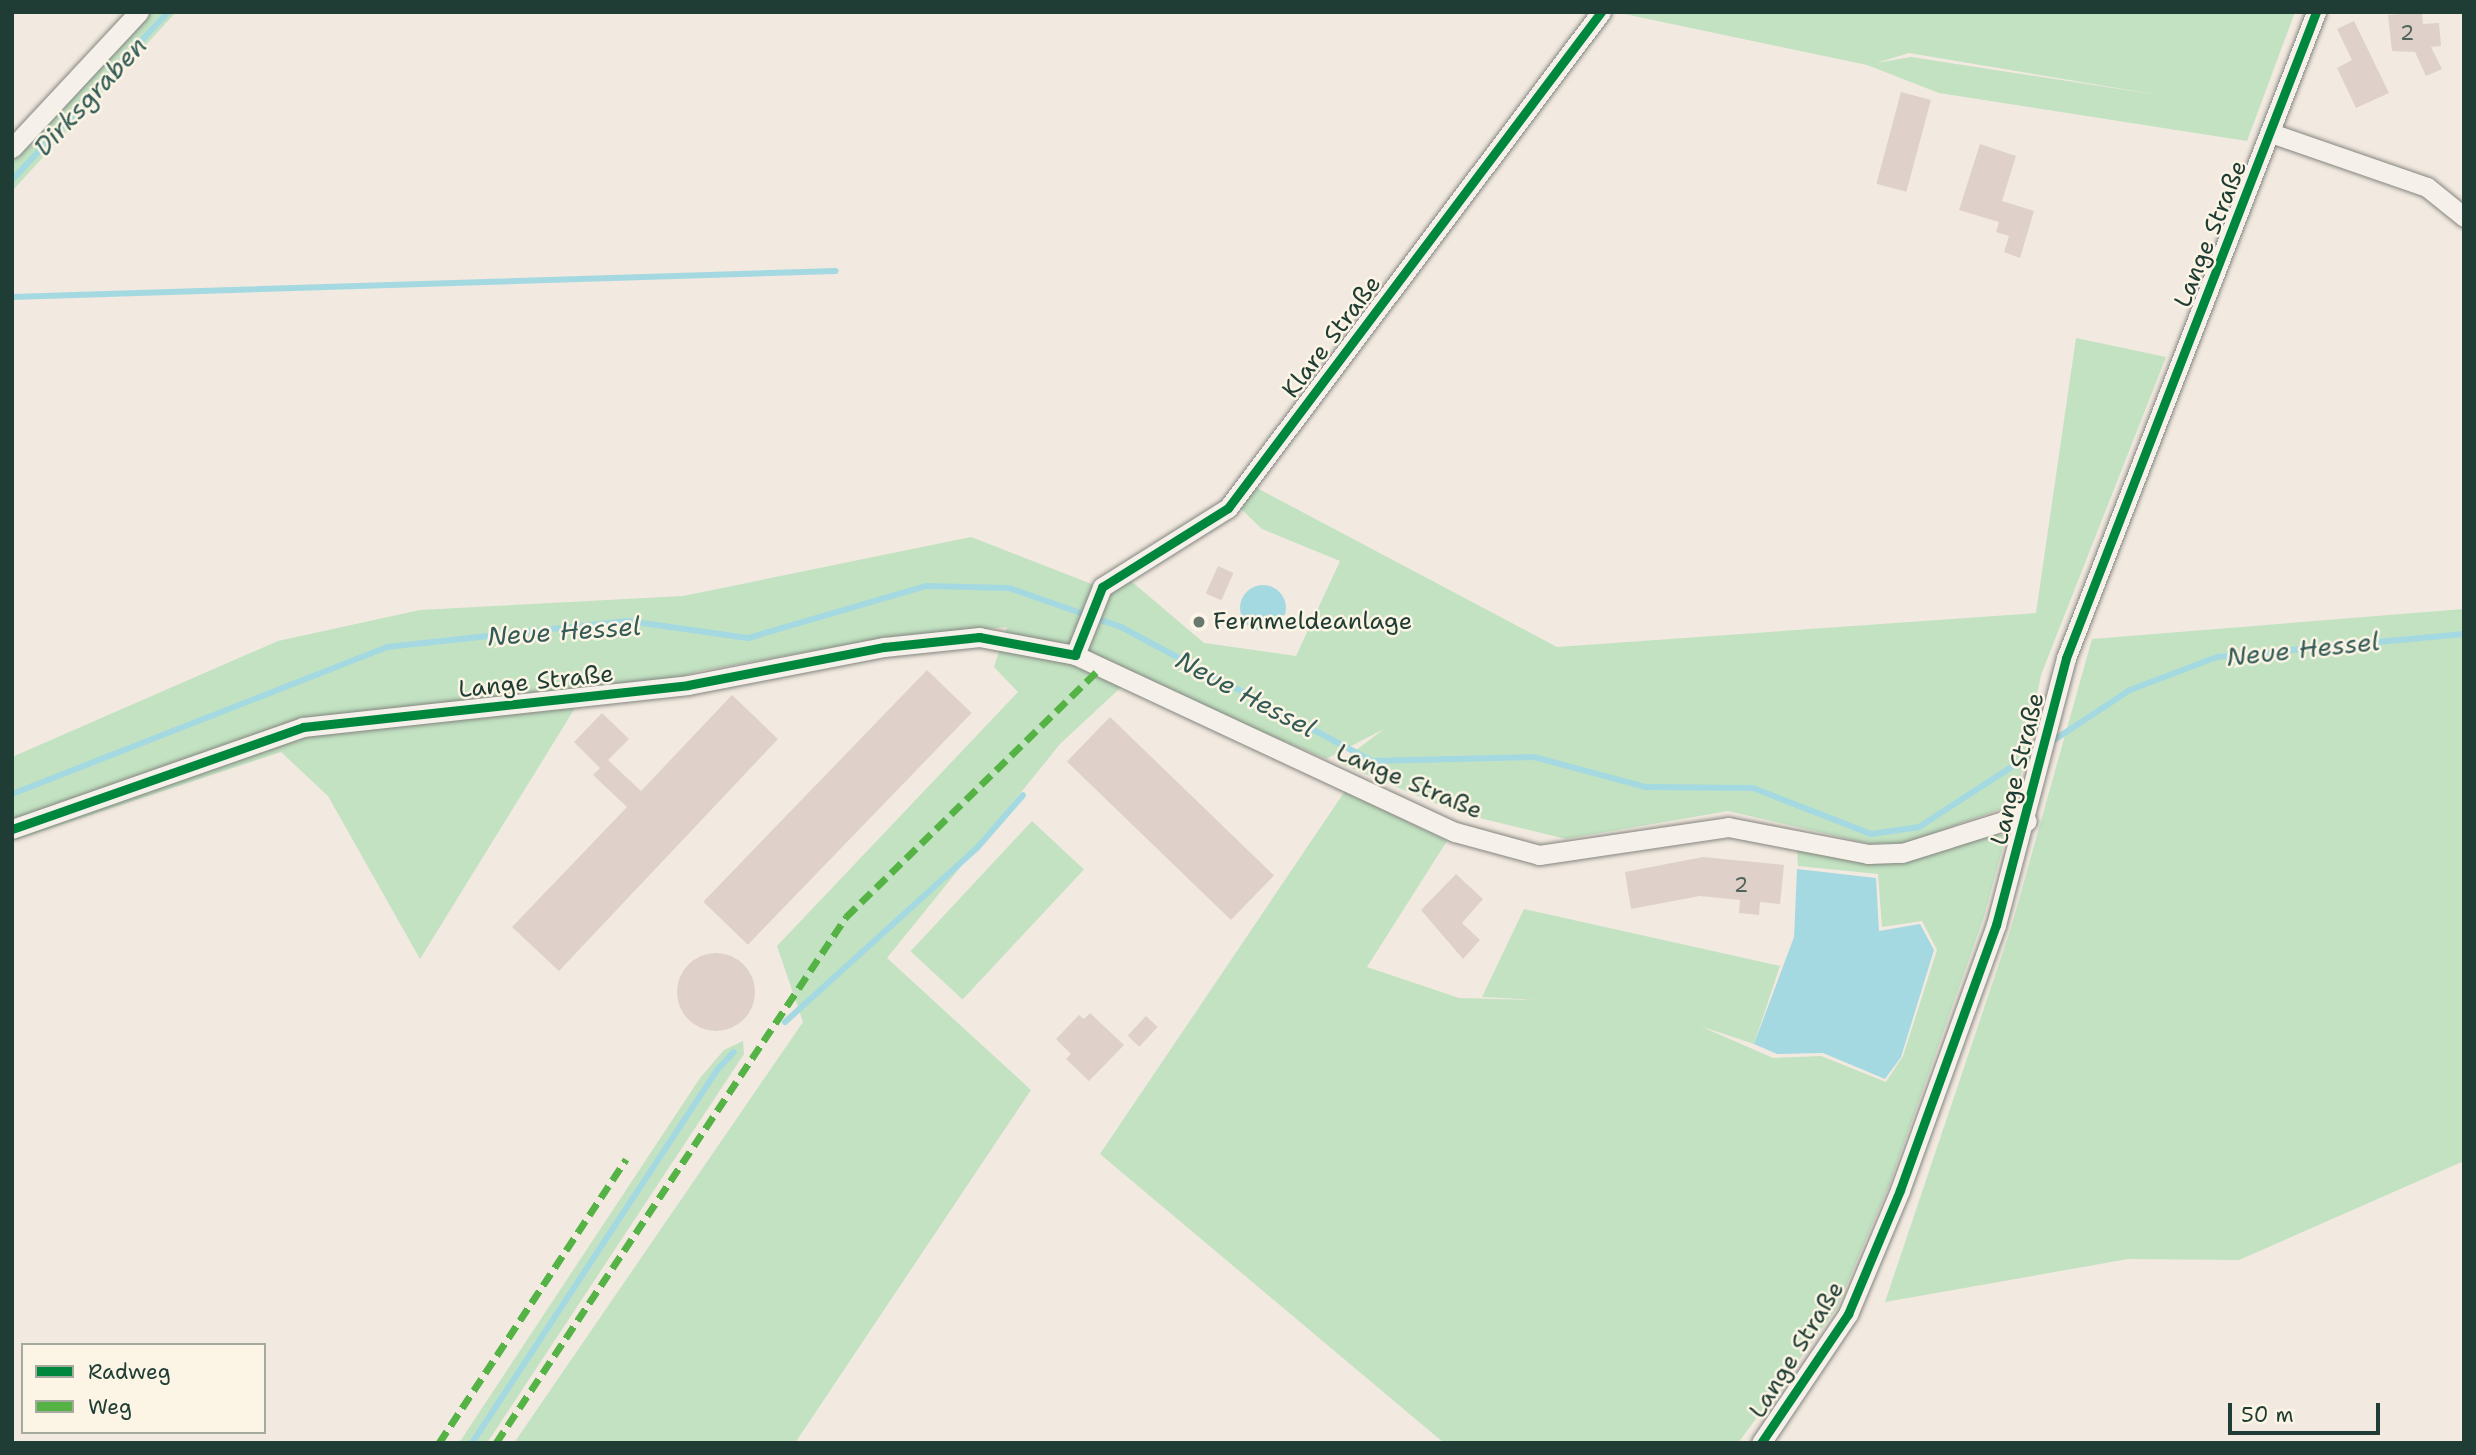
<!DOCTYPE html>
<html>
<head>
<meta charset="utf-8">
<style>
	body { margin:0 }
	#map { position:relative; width:2476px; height:1455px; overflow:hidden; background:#f2e9e0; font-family:"Shantell Sans",sans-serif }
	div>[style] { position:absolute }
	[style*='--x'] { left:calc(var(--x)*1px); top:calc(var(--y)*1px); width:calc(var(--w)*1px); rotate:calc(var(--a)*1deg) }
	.green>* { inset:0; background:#c2e2c2; transform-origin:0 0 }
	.water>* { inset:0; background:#a5d9e1 }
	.round { border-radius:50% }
	.stream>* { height:6px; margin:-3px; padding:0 3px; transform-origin:3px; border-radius:3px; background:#a5d9e1 }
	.building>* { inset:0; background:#dfd1ca; transform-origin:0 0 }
	.roads { filter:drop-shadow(0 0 2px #83857f) drop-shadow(0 0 2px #83857f) }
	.minor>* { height:19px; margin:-9.5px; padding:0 9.5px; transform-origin:9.5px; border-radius:9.5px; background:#f5f1ea }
	.quiet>* { height:7px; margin-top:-3.5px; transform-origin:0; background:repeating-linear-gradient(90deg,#55b346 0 14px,transparent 0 21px) }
	.cycleway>* { height:9px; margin:-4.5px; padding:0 4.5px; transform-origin:4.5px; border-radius:4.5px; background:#00873e }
	.dots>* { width:19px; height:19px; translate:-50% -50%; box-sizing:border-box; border:4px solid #fcf5e5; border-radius:50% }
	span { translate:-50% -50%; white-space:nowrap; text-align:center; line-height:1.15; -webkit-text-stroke:5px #fcf5e5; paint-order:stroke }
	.number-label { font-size:21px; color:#50635a }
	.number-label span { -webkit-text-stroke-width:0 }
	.street-label { font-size:24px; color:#1f3d34 }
	.poi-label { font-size:24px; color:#1f3d34 }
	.left { translate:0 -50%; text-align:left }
	.water-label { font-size:26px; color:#335b57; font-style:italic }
	.frame { position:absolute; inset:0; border:14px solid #1f3d34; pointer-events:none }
	.legend { position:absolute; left:21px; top:1343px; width:245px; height:91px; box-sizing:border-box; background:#fcf5e5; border:2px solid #a4ab9e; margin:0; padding:9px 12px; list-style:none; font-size:21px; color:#1f3d34 }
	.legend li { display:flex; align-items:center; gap:14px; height:35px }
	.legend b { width:35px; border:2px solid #a4ab9e }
	.scale { position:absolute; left:2228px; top:1403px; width:152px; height:32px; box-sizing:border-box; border:4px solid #1f3d34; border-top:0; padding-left:9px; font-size:21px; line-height:24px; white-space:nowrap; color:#1f3d34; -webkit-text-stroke:5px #fcf5e5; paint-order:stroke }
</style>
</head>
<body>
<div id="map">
	<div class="green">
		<div style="clip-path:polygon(151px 12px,176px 12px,12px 191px,12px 162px)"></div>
		<div style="clip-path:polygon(evenodd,1615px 12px,2295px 12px,2247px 141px,1939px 93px,1867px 65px,1615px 12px,1909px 53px,2165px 96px,1911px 57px,1876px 63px,1909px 53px)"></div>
		<div style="clip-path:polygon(2076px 338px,2166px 357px,2041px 675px,2015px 804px,1906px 843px,1870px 844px,1728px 811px,1566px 839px,1459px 813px,1339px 763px,1384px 729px,1326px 759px,1132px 677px,1060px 744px,887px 958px,1031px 1090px,795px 1443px,514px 1443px,803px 1022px,777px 946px,1018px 692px,994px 667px,1007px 627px,873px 640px,700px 671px,575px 708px,420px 959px,328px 796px,281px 752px,12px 841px,12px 757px,278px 641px,420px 610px,683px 596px,971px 537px,1112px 592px,1131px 581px,1204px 643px,1296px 656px,1340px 561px,1262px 529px,1241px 509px,1255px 487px,1557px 647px,2036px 613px)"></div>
		<div style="clip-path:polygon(2464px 609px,2464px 1161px,2239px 1260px,2128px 1259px,1885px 1302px,2011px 928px,2092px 639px)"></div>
		<div style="clip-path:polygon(1345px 791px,1447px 841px,1367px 967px,1459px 998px,1540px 1000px,1482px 997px,1524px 909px,1780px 966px,1754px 1044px,1700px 1026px,1773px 1058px,1821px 1056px,1886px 1082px,1903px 1056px,1937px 950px,1922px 921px,1882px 927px,1878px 874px,1798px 866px,1797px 846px,1902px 863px,1992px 833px,2006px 836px,1984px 917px,1890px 1183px,1837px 1308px,1738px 1443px,1444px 1443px,1100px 1154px)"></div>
		<div style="left:1032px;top:821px;width:71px;height:178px;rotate:43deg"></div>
		<div style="clip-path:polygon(743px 1041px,744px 1054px,487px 1443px,459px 1443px,700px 1078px,724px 1050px)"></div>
	</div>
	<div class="water">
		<div class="round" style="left:1240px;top:585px;width:46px;height:46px"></div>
		<div style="clip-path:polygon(1797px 869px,1876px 878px,1879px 931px,1920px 924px,1934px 950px,1901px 1057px,1885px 1079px,1823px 1053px,1777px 1054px,1754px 1044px,1794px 937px)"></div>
	</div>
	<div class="stream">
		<div style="--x:12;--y:180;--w:229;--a:-47.1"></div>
		<div style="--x:12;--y:297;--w:824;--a:-1.81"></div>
		<div style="--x:2048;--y:744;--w:98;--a:-33.4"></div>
		<div style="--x:2130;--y:690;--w:93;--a:-20.8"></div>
		<div style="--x:2217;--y:657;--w:248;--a:-5.3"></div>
		<div style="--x:12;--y:794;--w:403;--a:-21.4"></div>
		<div style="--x:387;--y:647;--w:242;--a:-6.2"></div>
		<div style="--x:628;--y:621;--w:121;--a:8.1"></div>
		<div style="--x:748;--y:638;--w:185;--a:-16.3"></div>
		<div style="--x:926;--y:586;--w:83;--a:1.4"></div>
		<div style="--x:1009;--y:588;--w:119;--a:19.2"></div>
		<div style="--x:1121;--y:627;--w:285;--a:28.1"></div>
		<div style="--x:1372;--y:761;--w:162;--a:-1.4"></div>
		<div style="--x:1534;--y:757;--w:115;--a:15.1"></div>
		<div style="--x:1645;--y:787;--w:108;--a:0.5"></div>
		<div style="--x:1753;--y:788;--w:127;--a:21.3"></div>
		<div style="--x:1871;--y:834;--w:49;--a:-8.3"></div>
		<div style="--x:1919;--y:827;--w:140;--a:-33"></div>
		<div style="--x:785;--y:1022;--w:259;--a:-42.2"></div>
		<div style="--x:977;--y:848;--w:70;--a:-49"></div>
		<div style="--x:472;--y:1443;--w:448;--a:-56.7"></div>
		<div style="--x:718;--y:1069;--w:23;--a:-47"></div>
	</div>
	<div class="building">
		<div style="clip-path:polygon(2422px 12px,2423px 24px,2439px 23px,2441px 46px,2431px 47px,2442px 69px,2426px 76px,2415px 52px,2392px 51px,2388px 15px)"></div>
		<div style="clip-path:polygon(2354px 21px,2389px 93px,2356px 108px,2337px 68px,2352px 60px,2337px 29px)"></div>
		<div style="left:1901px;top:92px;width:31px;height:95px;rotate:15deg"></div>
		<div style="clip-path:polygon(1980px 144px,2016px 156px,2002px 201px,2034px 211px,2020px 258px,2004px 252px,2009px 236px,1996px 232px,1999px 222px,1959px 210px)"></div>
		<div style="left:1218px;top:566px;width:17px;height:30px;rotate:24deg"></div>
		<div style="left:927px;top:670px;width:62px;height:322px;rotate:44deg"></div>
		<div style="clip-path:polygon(732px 695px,778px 739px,559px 971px,512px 927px,627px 807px,593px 775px,600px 768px,574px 742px,602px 713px,629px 739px,608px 760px,641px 791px)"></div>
		<div style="left:1110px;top:717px;width:228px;height:62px;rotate:44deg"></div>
		<div style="clip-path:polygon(1703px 857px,1784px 865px,1780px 904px,1760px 902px,1759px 915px,1739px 913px,1740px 900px,1700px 896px,1631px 909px,1625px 872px)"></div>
		<div style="clip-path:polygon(1456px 874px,1483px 899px,1462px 923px,1480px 940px,1463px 959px,1421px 910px)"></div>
		<div class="round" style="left:677px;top:953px;width:78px;height:78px"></div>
		<div style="clip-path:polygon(1090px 1013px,1124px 1045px,1089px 1081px,1066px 1059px,1071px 1054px,1056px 1039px,1079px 1015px,1084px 1019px)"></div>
		<div style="left:1146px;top:1016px;width:16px;height:27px;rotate:43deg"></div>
	</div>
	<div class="roads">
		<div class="minor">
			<div style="--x:2271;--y:133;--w:165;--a:19.1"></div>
			<div style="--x:2427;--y:187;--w:48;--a:39"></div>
			<div style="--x:12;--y:148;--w:186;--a:-47"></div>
			<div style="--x:1075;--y:655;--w:73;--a:-68.3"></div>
			<div style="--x:1102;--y:587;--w:149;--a:-32.1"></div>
			<div style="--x:1228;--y:508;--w:621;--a:-53.06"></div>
			<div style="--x:12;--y:829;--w:308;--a:-19.3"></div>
			<div style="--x:303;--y:727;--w:387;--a:-6.2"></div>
			<div style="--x:688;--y:685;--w:200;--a:-11"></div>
			<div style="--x:884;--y:647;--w:96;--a:-6"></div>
			<div style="--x:979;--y:637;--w:98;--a:10.6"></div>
			<div style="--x:1075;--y:655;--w:419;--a:25"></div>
			<div style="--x:1455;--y:832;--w:87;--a:15.3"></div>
			<div style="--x:1539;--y:855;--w:191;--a:-8.4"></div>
			<div style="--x:1728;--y:827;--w:143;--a:10.9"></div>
			<div style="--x:1868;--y:854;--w:34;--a:-2"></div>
			<div style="--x:1902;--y:853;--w:116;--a:-17.5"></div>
			<div style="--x:2013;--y:818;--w:14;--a:12"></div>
			<div style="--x:1761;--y:1443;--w:156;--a:-56"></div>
			<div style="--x:1848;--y:1314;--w:134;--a:-67.2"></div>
			<div style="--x:1900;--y:1190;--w:282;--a:-70.1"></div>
			<div style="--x:1996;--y:925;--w:276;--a:-75.3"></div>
			<div style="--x:2066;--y:658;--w:693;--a:-68.84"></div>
		</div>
	</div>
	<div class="quiet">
		<div style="--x:439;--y:1443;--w:340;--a:-56.6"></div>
		<div style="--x:496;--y:1443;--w:632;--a:-56.36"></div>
		<div style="--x:846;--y:917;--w:357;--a:-44.4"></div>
	</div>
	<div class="cycleway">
		<div style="--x:12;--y:829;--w:308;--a:-19.3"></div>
		<div style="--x:303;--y:727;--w:387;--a:-6.2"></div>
		<div style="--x:688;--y:685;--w:200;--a:-11"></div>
		<div style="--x:884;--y:647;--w:96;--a:-6"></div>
		<div style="--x:979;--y:637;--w:98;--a:10.6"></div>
		<div style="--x:1075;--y:655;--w:73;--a:-68.3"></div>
		<div style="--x:1102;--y:587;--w:149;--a:-32.1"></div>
		<div style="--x:1228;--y:508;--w:621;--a:-53.06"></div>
		<div style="--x:1761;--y:1443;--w:156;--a:-56"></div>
		<div style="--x:1848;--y:1314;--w:134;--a:-67.2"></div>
		<div style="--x:1900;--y:1190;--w:282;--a:-70.1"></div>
		<div style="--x:1996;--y:925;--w:276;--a:-75.3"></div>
		<div style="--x:2066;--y:658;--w:693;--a:-68.84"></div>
	</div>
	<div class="dots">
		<div style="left:1199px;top:622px;background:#697970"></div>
	</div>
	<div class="number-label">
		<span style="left:2407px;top:33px">2</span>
		<span style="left:1741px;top:885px">2</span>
	</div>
	<div class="street-label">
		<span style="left:2211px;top:234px;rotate:-68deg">Lange Straße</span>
		<span style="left:1332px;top:337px;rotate:-53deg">Klare Straße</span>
		<span style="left:536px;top:682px;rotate:-6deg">Lange Straße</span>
		<span style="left:2018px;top:769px;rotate:-76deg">Lange Straße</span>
		<span style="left:1409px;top:782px;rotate:23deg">Lange Straße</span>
		<span style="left:1797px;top:1350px;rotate:-58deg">Lange Straße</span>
	</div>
	<div class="poi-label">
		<span class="left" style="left:1213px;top:622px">Fernmeldeanlage</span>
	</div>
	<div class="water-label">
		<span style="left:90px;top:96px;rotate:-47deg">Dirksgraben</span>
		<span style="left:564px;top:631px;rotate:-4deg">Neue Hessel</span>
		<span style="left:2303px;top:649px;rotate:-6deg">Neue Hessel</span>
		<span style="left:1246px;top:694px;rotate:28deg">Neue Hessel</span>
	</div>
	<div class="frame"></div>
	<ul class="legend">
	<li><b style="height:9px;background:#00873e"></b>Radweg</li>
	<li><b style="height:9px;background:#55b346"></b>Weg</li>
	</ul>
	<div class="scale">50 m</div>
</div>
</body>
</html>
